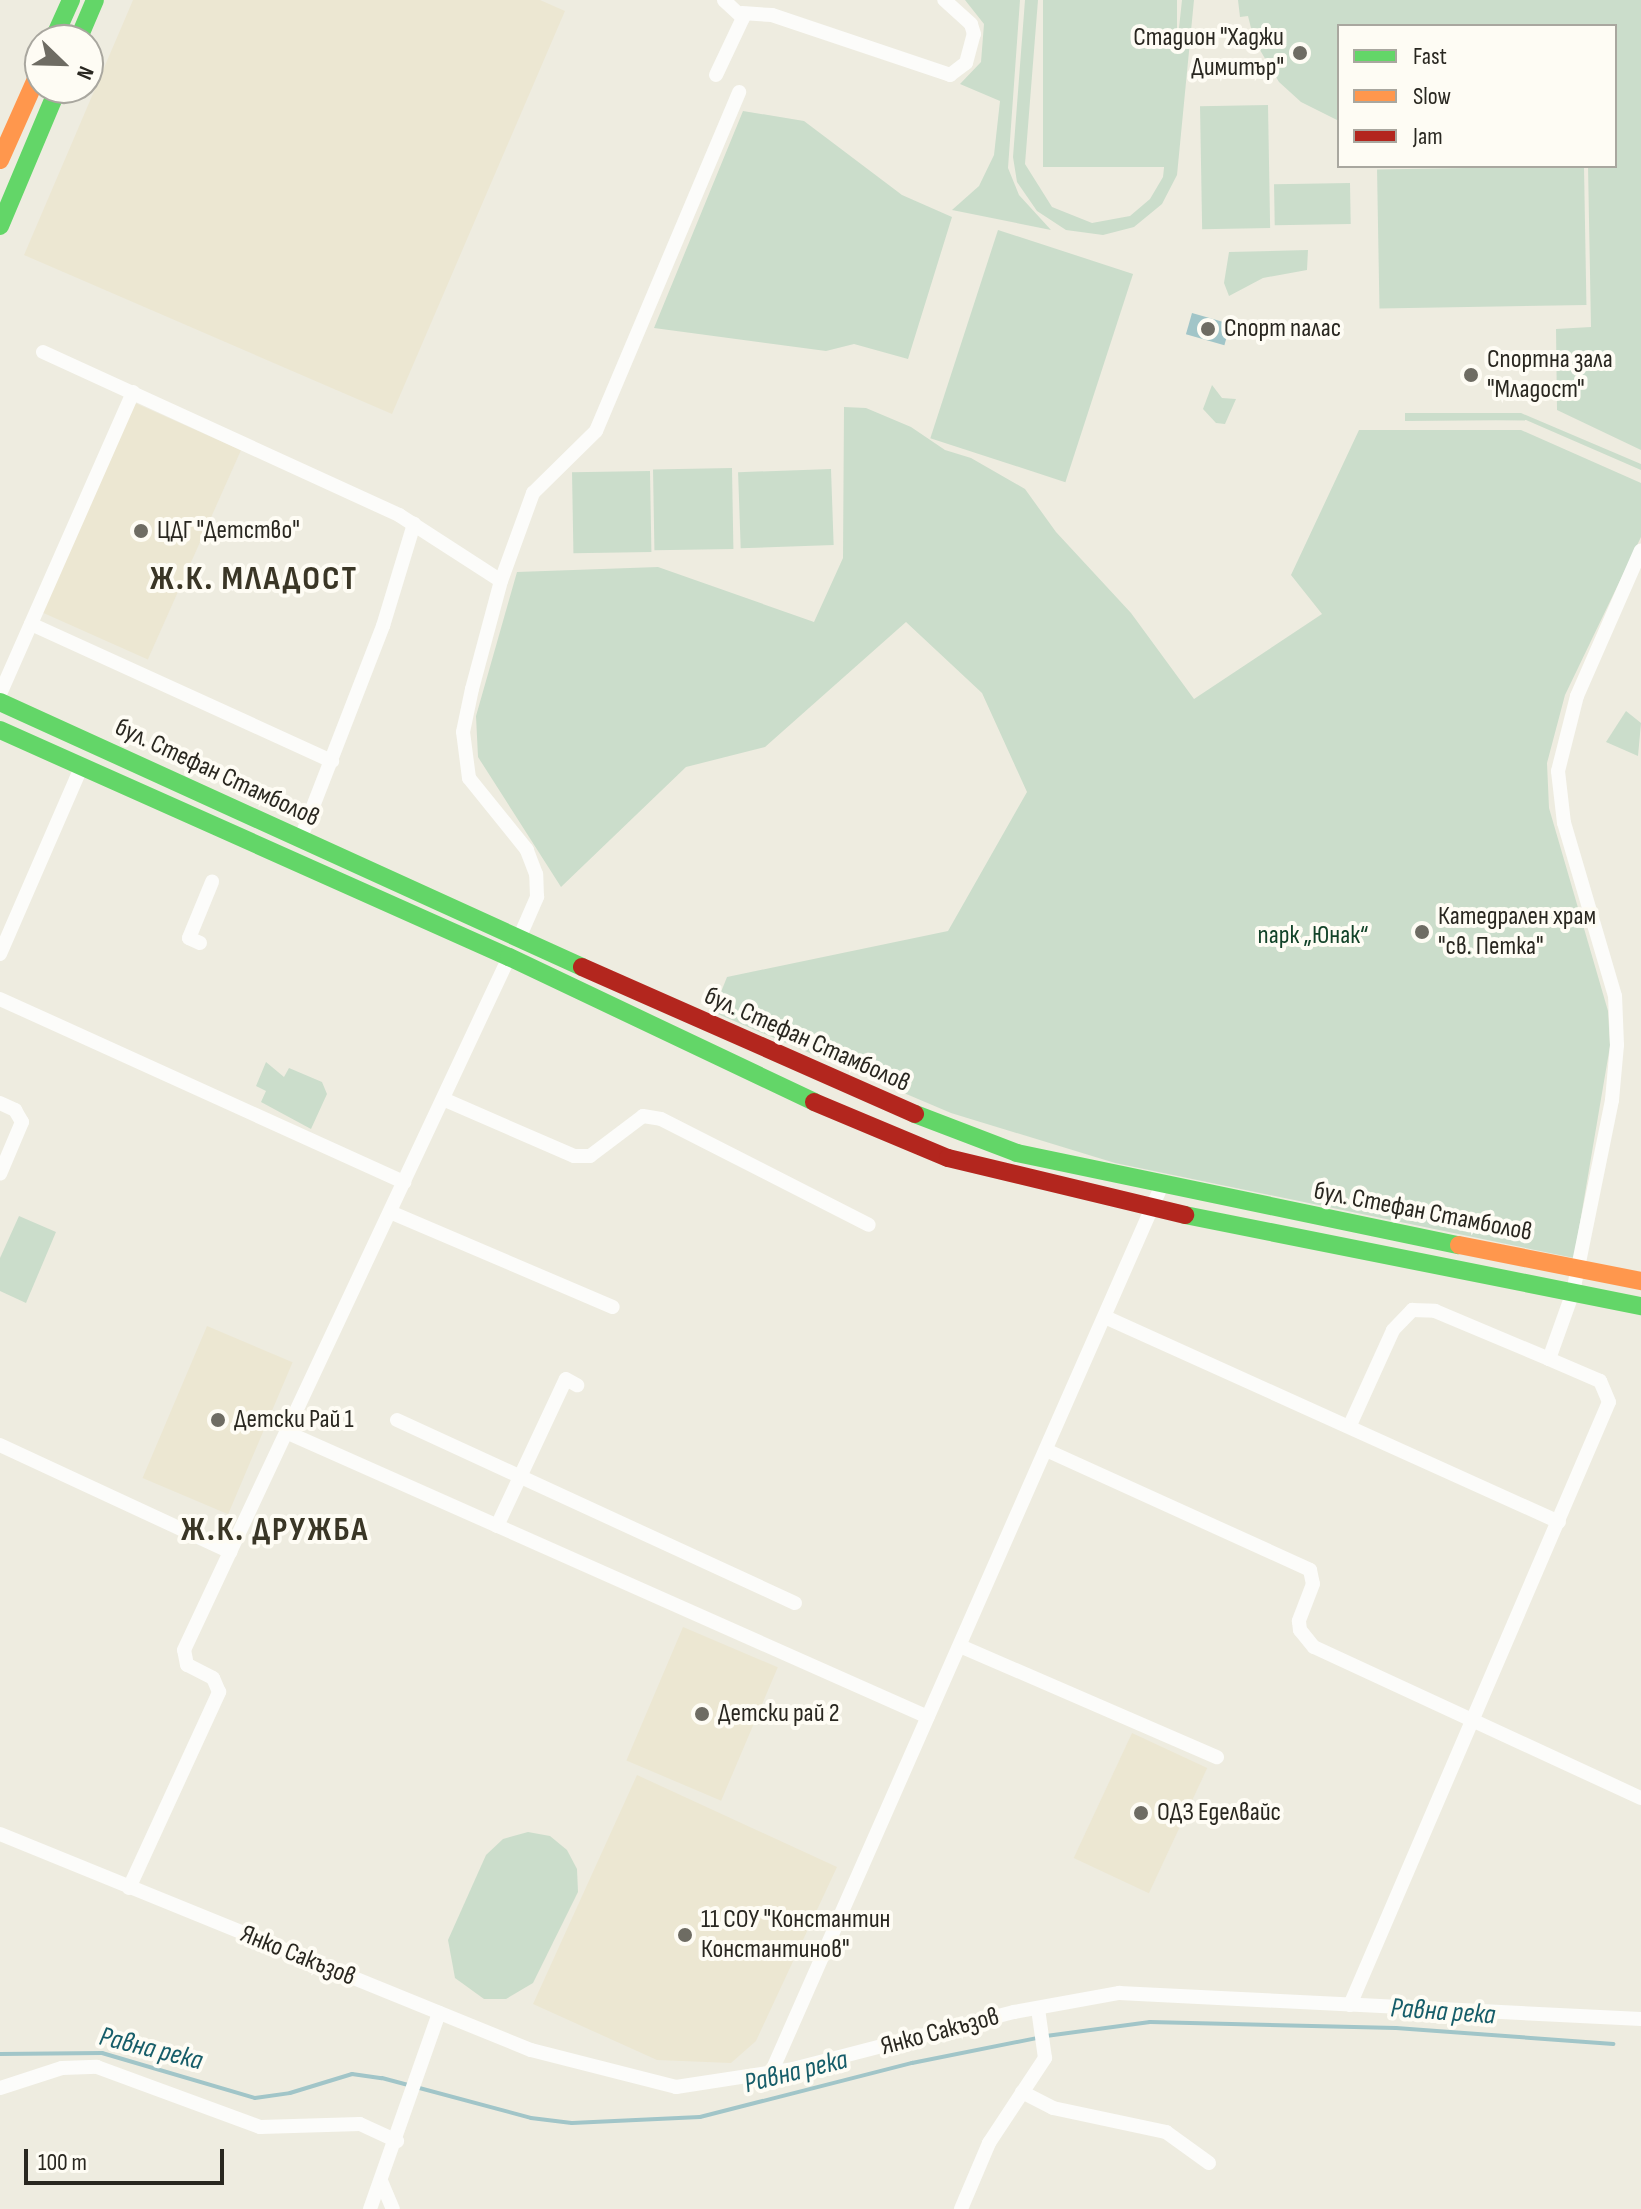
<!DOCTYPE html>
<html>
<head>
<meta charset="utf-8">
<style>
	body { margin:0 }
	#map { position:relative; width:1641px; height:2209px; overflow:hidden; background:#eeece0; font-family:"Sofia Sans Condensed",sans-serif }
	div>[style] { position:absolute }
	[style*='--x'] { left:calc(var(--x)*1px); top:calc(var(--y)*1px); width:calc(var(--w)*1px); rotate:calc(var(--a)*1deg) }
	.built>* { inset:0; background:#ece7d2; transform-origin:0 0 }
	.green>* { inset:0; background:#cbddcb; transform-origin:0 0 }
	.water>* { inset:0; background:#a1c5c8; transform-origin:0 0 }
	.stream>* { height:4px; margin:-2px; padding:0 2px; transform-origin:2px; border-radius:2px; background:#a1c5c8 }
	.street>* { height:14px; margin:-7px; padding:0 7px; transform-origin:7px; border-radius:7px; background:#fcfcfa }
	.fast>* { height:18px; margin:-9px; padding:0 9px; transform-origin:9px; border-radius:9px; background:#63d668 }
	.slow>* { height:18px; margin:-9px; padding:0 9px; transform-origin:9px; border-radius:9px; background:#ff974d }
	.jam>* { height:18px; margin:-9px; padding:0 9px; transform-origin:9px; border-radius:9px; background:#b3261e }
	.dots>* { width:22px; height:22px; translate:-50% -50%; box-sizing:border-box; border:4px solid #fefcf4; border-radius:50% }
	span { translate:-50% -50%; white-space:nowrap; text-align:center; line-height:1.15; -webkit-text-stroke:8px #fefcf4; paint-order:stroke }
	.poi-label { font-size:26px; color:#292720 }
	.right { translate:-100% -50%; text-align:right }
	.left { translate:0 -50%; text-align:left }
	.street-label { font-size:26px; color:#292720 }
	.park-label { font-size:26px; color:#124329 }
	.water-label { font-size:28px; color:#165d69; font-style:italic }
	.district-label { font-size:34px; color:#3a3626; font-weight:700; letter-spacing:2px }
	.legend { position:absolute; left:1337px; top:24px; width:280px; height:144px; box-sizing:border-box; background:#fefcf4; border:2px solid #a9a79f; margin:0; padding:10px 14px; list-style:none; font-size:24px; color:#292720 }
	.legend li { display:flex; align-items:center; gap:16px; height:40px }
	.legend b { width:40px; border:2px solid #a9a79f }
	.north { position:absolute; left:24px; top:24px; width:80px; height:80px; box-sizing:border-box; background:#fefcf4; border:2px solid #a9a79f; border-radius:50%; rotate:113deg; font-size:22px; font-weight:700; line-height:32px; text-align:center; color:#292720 }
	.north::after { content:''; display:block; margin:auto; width:28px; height:36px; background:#6e6c63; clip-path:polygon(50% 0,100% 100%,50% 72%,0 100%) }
	.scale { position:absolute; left:24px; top:2149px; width:200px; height:36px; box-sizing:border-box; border:4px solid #292720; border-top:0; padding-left:10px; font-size:24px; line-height:28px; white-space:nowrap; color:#292720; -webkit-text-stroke:6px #fefcf4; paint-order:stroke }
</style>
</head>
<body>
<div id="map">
	<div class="built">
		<div style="clip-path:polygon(133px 0,540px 0,565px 11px,392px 414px,24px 255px)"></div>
		<div style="left:135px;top:403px;width:116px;height:229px;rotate:24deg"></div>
		<div style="left:207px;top:1326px;width:93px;height:165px;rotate:23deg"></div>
		<div style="left:683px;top:1627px;width:103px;height:145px;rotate:23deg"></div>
		<div style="left:1132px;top:1733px;width:83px;height:138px;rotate:25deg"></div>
		<div style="clip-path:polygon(637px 1775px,837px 1867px,756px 2041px,731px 2063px,657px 2060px,533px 2004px)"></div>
	</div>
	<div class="green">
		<div style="clip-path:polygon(965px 0,1020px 0,1008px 168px,1019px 195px,1051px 230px,952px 210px,979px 186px,994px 155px,1000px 101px,960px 84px,981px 62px,984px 24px)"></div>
		<div style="clip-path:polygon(1025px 0,1038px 0,1025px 164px,1052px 207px,1092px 223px,1130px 216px,1150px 199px,1163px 177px,1182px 0,1194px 0,1177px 175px,1162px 204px,1134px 227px,1103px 235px,1066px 230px,1037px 211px,1017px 182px,1013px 157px)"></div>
		<div style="left:1043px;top:0;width:134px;height:167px"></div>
		<div style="clip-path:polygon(1238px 0,1641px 0,1641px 450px,1557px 410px,1556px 329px,1591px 327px,1588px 166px,1615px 166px,1615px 26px,1339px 26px,1339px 121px,1301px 102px,1279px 82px,1254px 40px,1248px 16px,1240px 17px)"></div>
		<div style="left:1268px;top:105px;width:123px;height:68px;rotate:89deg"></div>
		<div style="clip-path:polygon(743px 111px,804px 121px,902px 195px,952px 217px,908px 359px,854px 344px,826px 351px,654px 328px)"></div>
		<div style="left:1584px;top:166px;width:139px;height:207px;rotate:89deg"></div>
		<div style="left:1350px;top:183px;width:41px;height:76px;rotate:89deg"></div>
		<div style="left:998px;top:230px;width:142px;height:219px;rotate:18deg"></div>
		<div style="clip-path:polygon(1308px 250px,1307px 270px,1263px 278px,1229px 296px,1224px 283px,1229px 252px)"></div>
		<div style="clip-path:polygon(1212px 385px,1222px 398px,1236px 399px,1225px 424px,1216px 423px,1203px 409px)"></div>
		<div style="clip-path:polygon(844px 407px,866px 408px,911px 427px,945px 450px,971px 458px,1025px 489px,1056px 532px,1131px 613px,1194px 699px,1322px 614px,1291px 575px,1359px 430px,1521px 430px,1641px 483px,1641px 537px,1565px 695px,1547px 763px,1549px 808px,1608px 1011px,1610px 1046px,1574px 1258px,1115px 1163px,951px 1113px,713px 1012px,727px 977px,948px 931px,1027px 792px,982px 693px,906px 622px,765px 747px,686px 767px,561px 887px,478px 757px,476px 716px,517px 572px,658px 567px,814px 622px,843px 558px)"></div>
		<div style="clip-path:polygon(1405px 413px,1521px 413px,1641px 464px,1641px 470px,1526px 420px,1405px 421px)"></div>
		<div style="left:732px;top:468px;width:81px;height:79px;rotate:89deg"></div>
		<div style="left:831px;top:469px;width:76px;height:93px;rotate:88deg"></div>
		<div style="left:650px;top:471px;width:81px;height:78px;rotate:89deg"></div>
		<div style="clip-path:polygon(1626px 711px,1641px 723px,1638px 756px,1606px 742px)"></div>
		<div style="clip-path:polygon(266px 1062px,284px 1077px,289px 1068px,322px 1082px,327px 1094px,311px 1129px,261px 1102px,266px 1091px,256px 1086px)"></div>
		<div style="clip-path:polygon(19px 1216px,56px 1232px,26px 1303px,0 1291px,0 1258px)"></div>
		<div style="clip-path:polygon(528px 1832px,550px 1836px,567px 1850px,577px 1869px,578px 1892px,533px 1983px,506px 1999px,484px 1999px,455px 1978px,448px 1940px,486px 1855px,503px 1839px)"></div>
	</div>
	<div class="water">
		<div style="left:1192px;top:313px;width:40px;height:22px;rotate:16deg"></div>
	</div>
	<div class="stream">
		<div style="--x:1046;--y:2036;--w:105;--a:-7.7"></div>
		<div style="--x:1150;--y:2022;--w:246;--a:1.4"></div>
		<div style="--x:1396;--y:2028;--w:218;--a:4.2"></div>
		<div style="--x:0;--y:2054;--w:102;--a:-0.6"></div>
		<div style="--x:102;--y:2053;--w:159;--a:16.4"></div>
		<div style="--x:255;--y:2098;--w:35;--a:-8"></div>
		<div style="--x:290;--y:2093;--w:65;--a:-17"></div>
		<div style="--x:352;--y:2074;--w:30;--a:8"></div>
		<div style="--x:382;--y:2078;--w:154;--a:15"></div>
		<div style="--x:531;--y:2118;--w:41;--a:7"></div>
		<div style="--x:572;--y:2123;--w:128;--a:-2.7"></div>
		<div style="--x:700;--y:2117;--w:219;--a:-14.3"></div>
		<div style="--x:912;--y:2063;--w:127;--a:-11.3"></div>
	</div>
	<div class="street">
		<div style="--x:742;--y:13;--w:30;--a:4"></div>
		<div style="--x:772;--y:15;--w:188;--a:18.6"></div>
		<div style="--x:950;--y:75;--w:20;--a:-37"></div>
		<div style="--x:966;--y:63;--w:30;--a:-75"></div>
		<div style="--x:974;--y:34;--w:10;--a:-107"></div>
		<div style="--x:971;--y:24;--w:36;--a:-138"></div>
		<div style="--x:716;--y:75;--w:63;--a:-64.7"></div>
		<div style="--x:743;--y:18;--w:26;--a:-137"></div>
		<div style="--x:43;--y:352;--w:392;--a:24.6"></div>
		<div style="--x:399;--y:515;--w:121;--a:32.9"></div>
		<div style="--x:31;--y:624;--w:331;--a:24.5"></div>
		<div style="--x:0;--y:694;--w:330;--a:-66.2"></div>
		<div style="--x:300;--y:840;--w:230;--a:-68.8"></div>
		<div style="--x:383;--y:626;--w:107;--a:-73.1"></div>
		<div style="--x:520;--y:936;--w:43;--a:-66.4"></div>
		<div style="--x:537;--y:897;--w:23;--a:-92"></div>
		<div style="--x:536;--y:874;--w:26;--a:-111"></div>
		<div style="--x:527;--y:850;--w:92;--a:-128.9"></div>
		<div style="--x:469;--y:778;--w:46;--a:-97.4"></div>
		<div style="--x:463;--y:732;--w:44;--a:-78.2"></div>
		<div style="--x:472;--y:689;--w:112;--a:-75"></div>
		<div style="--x:501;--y:581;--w:94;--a:-70"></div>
		<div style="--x:533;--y:493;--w:88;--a:-44.5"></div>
		<div style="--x:596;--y:431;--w:368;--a:-67.1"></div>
		<div style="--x:200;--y:943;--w:12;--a:-156"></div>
		<div style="--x:189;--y:938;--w:61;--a:-67.7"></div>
		<div style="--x:0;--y:954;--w:203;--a:-66.5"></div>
		<div style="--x:0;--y:999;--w:444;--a:24.4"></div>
		<div style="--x:443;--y:1099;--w:143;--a:23.5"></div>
		<div style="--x:574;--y:1156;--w:16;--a:0"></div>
		<div style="--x:590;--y:1156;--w:66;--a:-37"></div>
		<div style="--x:643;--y:1116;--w:18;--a:9"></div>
		<div style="--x:661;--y:1119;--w:233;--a:27"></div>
		<div style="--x:0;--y:1103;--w:17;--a:25"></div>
		<div style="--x:15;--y:1110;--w:14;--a:60"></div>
		<div style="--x:22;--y:1122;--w:56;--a:112.9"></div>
		<div style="--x:390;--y:1212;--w:242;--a:23.1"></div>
		<div style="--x:1105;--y:1317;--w:498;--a:24.3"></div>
		<div style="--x:397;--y:1420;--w:438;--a:24.7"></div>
		<div style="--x:1350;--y:1425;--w:104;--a:-65.6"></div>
		<div style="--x:1393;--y:1330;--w:28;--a:-46"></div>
		<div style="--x:1412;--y:1310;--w:23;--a:2"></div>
		<div style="--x:1435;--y:1311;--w:124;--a:22.8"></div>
		<div style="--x:286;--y:1432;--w:702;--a:23.94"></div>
		<div style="--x:0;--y:1445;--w:254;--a:24.9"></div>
		<div style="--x:1046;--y:1450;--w:290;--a:24.4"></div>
		<div style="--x:1310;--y:1570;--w:14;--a:78"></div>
		<div style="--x:1313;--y:1584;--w:40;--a:111"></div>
		<div style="--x:1299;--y:1621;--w:9;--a:84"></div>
		<div style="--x:1300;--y:1630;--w:22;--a:51"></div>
		<div style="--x:1314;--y:1647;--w:360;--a:24.8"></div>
		<div style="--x:497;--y:1526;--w:162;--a:-64.9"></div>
		<div style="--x:566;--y:1379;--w:13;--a:29"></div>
		<div style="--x:960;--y:1646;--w:280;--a:23.4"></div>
		<div style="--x:0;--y:1834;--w:573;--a:22.14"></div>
		<div style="--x:531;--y:2050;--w:150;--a:14.3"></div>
		<div style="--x:676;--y:2087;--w:118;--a:-8.7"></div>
		<div style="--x:793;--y:2069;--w:228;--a:-14.5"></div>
		<div style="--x:1014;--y:2012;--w:107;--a:-10.3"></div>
		<div style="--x:1119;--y:1993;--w:523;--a:2.85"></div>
		<div style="--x:129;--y:1888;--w:216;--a:-65.3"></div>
		<div style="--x:219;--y:1692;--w:15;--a:-113"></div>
		<div style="--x:213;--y:1678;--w:29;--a:-153"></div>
		<div style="--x:187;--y:1665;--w:15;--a:-101"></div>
		<div style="--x:184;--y:1650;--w:765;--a:-64.87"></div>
		<div style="--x:1350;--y:2005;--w:656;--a:-66.76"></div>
		<div style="--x:1609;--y:1402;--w:23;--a:-113"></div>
		<div style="--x:1600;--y:1381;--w:56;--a:-156.7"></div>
		<div style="--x:1549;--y:1359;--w:71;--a:-70.3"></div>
		<div style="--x:1573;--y:1292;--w:196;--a:-78.5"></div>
		<div style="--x:1612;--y:1100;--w:55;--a:-84.8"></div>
		<div style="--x:1617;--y:1045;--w:49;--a:-92.3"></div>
		<div style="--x:1615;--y:996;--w:180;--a:-106.4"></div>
		<div style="--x:1564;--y:823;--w:52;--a:-96.6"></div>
		<div style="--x:1558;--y:771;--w:77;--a:-75.8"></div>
		<div style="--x:1577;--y:696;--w:159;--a:-66.3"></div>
		<div style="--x:771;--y:2073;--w:968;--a:-66.24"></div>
		<div style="--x:0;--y:2088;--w:65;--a:-17.9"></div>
		<div style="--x:62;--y:2068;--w:35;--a:-2"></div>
		<div style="--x:97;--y:2067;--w:174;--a:20.2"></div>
		<div style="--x:260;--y:2127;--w:100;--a:-1.7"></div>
		<div style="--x:360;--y:2124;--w:41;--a:24.7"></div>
		<div style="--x:1022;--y:2092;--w:35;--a:27"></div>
		<div style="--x:1053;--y:2108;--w:116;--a:12"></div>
		<div style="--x:1166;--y:2132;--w:53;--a:35.8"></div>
		<div style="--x:381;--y:2181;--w:30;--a:67"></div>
		<div style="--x:370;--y:2209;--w:208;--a:-70.6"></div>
		<div style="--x:961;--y:2209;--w:72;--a:-67"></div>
		<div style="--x:989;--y:2143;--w:102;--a:-56.6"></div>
		<div style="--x:1045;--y:2058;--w:49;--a:-98.1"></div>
	</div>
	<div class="fast">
		<div style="--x:53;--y:40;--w:44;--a:-65.8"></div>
		<div style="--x:78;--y:40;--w:43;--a:-67"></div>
		<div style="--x:0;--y:226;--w:150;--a:-67.2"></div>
		<div style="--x:0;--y:702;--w:639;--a:24.48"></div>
		<div style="--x:0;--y:730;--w:557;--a:24.04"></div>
		<div style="--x:509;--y:957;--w:338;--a:25.4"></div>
		<div style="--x:915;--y:1114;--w:109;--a:20.9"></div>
		<div style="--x:1017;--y:1153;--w:451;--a:11.8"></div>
		<div style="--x:1185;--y:1215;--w:465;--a:11.3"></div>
	</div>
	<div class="slow">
		<div style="--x:0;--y:160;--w:98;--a:-66"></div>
		<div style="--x:1459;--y:1245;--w:186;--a:11.2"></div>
	</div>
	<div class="jam">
		<div style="--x:582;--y:967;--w:364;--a:23.8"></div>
		<div style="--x:814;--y:1102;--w:145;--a:22.7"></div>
		<div style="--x:948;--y:1158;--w:244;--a:13.5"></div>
	</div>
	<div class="dots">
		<div style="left:1300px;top:53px;background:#6e6c63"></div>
		<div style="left:1208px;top:329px;background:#6e6c63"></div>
		<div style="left:1471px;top:375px;background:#6e6c63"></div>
		<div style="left:141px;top:531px;background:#6e6c63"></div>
		<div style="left:1422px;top:932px;background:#6e6c63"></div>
		<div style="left:218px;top:1420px;background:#6e6c63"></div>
		<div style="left:702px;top:1714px;background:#6e6c63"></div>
		<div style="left:1141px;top:1813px;background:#6e6c63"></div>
		<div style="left:685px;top:1935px;background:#6e6c63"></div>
	</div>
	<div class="poi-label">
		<span class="right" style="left:1284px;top:53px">Стадион "Хаджи<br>Димитър"</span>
		<span class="left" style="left:1224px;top:329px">Спорт палас</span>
		<span class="left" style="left:1487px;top:375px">Спортна зала<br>"Младост"</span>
		<span class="left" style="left:157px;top:531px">ЦДГ "Детство"</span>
		<span class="left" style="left:1438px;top:932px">Катедрален храм<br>"св. Петка"</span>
		<span class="left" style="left:234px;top:1420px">Детски Рай 1</span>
		<span class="left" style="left:718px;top:1714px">Детски рай 2</span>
		<span class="left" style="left:1157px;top:1813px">ОДЗ Еделвайс</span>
		<span class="left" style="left:701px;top:1935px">11 СОУ "Константин<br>Константинов"</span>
	</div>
	<div class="street-label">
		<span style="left:217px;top:773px;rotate:25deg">бул. Стефан Стамболов</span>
		<span style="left:807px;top:1040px;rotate:24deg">бул. Стефан Стамболов</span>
		<span style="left:1423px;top:1212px;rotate:11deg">бул. Стефан Стамболов</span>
		<span style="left:298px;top:1956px;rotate:22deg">Янко Сакъзов</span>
		<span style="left:940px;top:2032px;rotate:-15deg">Янко Сакъзов</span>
	</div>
	<div class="park-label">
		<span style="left:1313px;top:936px">парк „Юнак“</span>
	</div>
	<div class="water-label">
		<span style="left:1443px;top:2012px;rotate:4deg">Равна река</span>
		<span style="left:151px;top:2049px;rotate:14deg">Равна река</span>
		<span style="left:796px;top:2072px;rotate:-14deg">Равна река</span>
	</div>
	<div class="district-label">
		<span style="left:254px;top:579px">Ж.К. МЛАДОСТ</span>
		<span style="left:275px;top:1530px">Ж.К. ДРУЖБА</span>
	</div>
	<ul class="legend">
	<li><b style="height:10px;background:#63d668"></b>Fast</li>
	<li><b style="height:10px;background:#ff974d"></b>Slow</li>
	<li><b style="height:10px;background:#b3261e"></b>Jam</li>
	</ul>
	<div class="north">N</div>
	<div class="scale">100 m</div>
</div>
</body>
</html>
